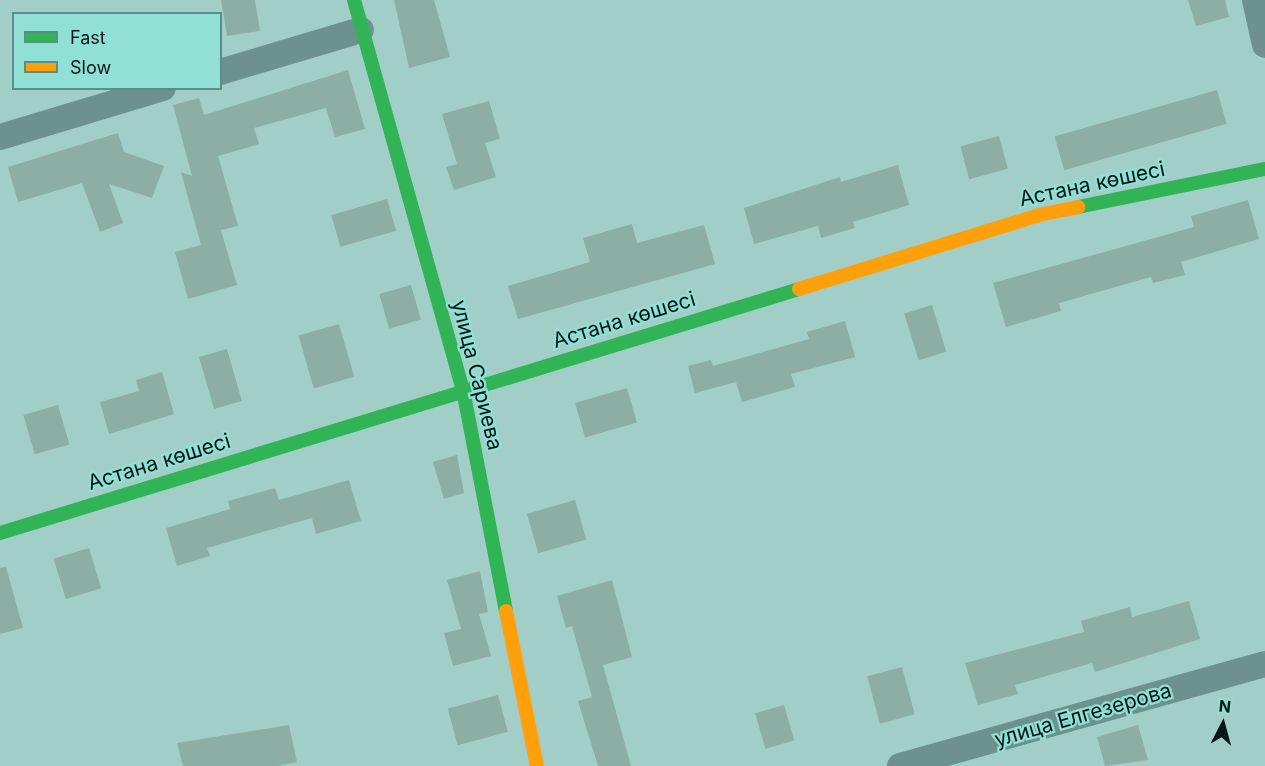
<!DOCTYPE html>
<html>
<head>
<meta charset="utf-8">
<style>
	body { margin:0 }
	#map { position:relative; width:1265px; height:766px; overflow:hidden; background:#a2cec8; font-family:Inter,sans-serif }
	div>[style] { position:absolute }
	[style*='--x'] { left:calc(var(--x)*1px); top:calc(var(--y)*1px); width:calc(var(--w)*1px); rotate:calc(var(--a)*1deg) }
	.building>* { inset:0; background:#8daea5; transform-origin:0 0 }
	.street>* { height:26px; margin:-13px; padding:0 13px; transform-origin:13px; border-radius:13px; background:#6d928e }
	.fast>* { height:14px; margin:-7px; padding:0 7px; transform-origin:7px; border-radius:7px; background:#30b455 }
	.slow>* { height:14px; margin:-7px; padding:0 7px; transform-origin:7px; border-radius:7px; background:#ff9f0a }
	span { translate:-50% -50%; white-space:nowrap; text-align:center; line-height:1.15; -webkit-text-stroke:4.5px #90e0d6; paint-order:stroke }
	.street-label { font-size:21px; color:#011816 }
	.legend { position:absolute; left:12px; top:12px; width:210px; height:78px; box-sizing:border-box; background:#90e0d6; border:2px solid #579089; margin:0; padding:8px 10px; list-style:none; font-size:18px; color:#011816 }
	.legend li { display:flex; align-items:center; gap:12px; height:30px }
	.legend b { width:30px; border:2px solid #579089 }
	.north { position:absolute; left:1193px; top:694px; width:60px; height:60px; -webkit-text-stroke:4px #90e0d6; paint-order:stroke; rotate:6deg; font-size:16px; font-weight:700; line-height:24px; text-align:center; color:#011816 }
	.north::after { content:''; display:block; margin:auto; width:21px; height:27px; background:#011816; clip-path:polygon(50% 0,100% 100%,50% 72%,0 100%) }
</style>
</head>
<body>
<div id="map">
	<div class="building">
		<div style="clip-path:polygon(221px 0,255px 0,260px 31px,227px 36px)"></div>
		<div style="clip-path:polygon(394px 0,434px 0,450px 57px,409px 68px)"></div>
		<div style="clip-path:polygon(1188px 0,1225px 0,1229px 17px,1196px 26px)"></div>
		<div style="clip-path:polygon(348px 70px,365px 129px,335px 137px,326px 108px,254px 128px,259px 144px,218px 156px,238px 226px,221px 230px,237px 285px,188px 299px,175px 252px,201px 245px,181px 172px,192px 176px,173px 105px,199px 98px,204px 115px)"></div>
		<div style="left:1217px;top:90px;width:35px;height:169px;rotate:74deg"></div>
		<div style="clip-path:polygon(489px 101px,500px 139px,485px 143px,496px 177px,454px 190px,446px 167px,457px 164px,442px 114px)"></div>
		<div style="clip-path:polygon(118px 133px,124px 152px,164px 166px,152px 198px,109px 184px,123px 223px,100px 232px,82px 183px,18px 202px,8px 167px)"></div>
		<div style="left:999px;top:136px;width:34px;height:40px;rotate:75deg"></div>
		<div style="clip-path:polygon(898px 165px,909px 205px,853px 222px,855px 228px,821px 238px,818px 226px,754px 244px,744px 208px,840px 177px,841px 182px)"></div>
		<div style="left:387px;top:199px;width:33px;height:58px;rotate:74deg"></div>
		<div style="clip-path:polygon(1248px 200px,1259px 239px,1181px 262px,1185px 275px,1153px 283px,1151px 277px,1059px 303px,1061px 311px,1006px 327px,993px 283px,1194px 227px,1191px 216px)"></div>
		<div style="clip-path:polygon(632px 224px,637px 243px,704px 225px,715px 264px,518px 319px,508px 286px,590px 262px,583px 238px)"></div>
		<div style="left:411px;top:285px;width:36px;height:33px;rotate:74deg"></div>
		<div style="left:932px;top:305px;width:49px;height:29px;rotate:73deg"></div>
		<div style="clip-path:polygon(845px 321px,855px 357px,791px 374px,795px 387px,742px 402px,736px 382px,695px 393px,688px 366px,711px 360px,713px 366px,809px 339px,807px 332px)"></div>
		<div style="left:339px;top:324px;width:55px;height:42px;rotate:74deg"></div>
		<div style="left:227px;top:349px;width:54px;height:29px;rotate:74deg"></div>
		<div style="clip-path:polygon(162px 372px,174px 414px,109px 434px,100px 402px,139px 391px,136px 380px)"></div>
		<div style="left:627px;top:388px;width:36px;height:54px;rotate:74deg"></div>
		<div style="left:58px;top:405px;width:41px;height:36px;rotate:74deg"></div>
		<div style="clip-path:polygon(457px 455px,464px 493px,444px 499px,433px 462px)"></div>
		<div style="clip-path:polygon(349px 480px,361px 521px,316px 534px,312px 518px,207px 548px,210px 556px,177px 566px,166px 528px,230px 509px,228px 501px,275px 488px,279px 500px)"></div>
		<div style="left:575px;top:500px;width:41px;height:50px;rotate:74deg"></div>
		<div style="left:89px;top:548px;width:42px;height:37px;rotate:73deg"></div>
		<div style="clip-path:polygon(6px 567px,23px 628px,0 634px,0 568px)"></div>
		<div style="clip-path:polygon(480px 571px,488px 612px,479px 614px,491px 656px,453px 666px,444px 633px,461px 629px,447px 580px)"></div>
		<div style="clip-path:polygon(612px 580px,632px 657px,603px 665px,631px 766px,598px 766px,578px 701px,592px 697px,572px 626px,566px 628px,557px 596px)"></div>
		<div style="clip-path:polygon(1189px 601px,1200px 639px,1095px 672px,1092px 663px,1015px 685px,1018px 694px,978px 705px,965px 663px,1084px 632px,1081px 621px,1130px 607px,1132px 617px)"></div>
		<div style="left:902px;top:667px;width:49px;height:36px;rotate:75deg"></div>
		<div style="left:498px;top:695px;width:38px;height:52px;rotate:75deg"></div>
		<div style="left:784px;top:705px;width:37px;height:30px;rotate:74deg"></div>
		<div style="clip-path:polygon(289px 725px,297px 762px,278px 766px,183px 766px,177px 743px)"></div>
		<div style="clip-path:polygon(1138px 725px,1148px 760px,1105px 766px,1097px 737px)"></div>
	</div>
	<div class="street">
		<div style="--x:1255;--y:0;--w:46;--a:77.5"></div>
		<div style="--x:220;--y:72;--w:147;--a:-16.6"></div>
		<div style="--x:0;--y:137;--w:170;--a:-16.7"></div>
		<div style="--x:900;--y:766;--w:379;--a:-15.6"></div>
	</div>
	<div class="fast">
		<div style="--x:354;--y:0;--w:405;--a:74.4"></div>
		<div style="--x:463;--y:390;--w:225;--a:79"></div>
		<div style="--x:1078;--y:207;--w:191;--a:-11.5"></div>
		<div style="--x:0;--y:533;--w:835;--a:-16.98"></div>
	</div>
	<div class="slow">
		<div style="--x:799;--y:289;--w:255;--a:-17.1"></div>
		<div style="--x:1043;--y:214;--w:36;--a:-11"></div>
		<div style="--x:506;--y:611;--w:158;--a:78.7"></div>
	</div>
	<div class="street-label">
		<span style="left:1092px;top:184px;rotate:-12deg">Астана көшесі</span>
		<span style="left:624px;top:320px;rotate:-17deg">Астана көшесі</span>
		<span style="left:477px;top:375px;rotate:76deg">улица Сариева</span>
		<span style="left:159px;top:462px;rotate:-17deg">Астана көшесі</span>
		<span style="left:1083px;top:715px;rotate:-16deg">улица Елгезерова</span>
	</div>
	<ul class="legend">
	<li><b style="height:8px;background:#30b455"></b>Fast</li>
	<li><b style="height:8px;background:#ff9f0a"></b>Slow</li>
	</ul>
	<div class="north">N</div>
</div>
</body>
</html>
